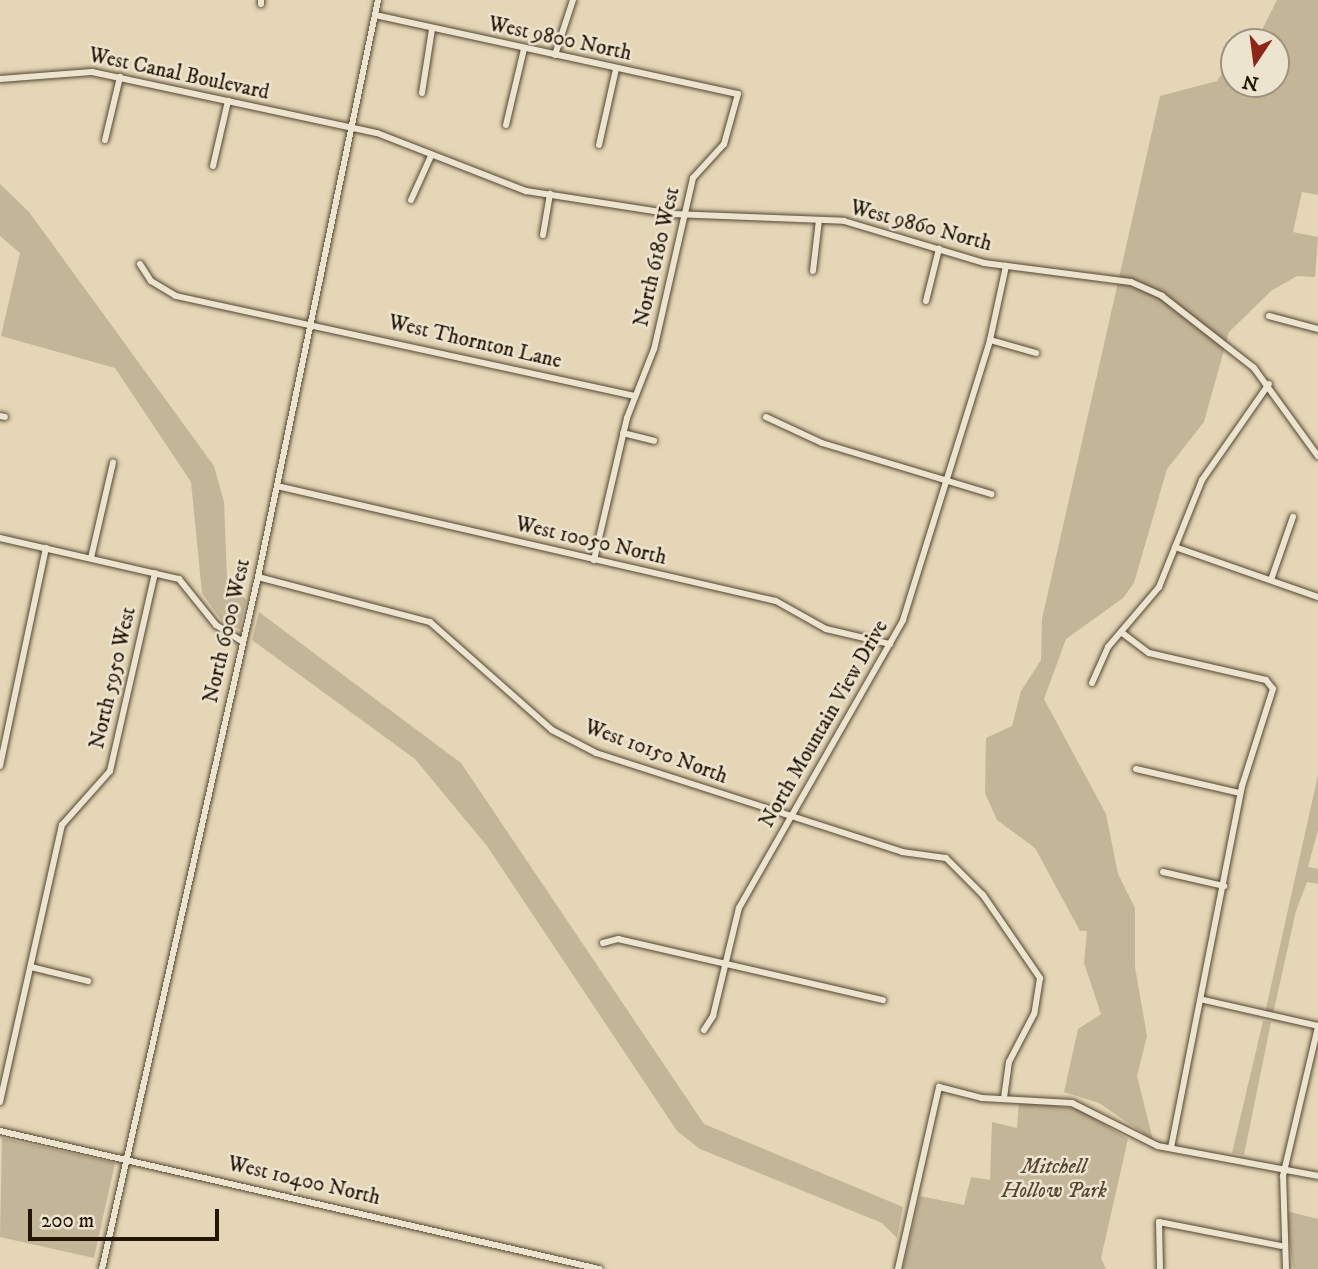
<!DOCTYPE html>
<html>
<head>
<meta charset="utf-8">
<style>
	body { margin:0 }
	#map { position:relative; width:1318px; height:1269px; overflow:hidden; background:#e4d6b6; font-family:"IM FELL DW Pica",serif }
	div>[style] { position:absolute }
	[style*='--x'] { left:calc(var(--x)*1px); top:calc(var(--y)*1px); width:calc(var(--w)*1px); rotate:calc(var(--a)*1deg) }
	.green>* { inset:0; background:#c3b598 }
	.roads { filter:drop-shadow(0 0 2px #544632) drop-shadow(0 0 2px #544632) }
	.minor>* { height:6px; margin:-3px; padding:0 3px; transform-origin:3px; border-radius:3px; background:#ede4d0 }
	span { translate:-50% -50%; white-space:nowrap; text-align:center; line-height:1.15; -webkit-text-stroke:5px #ede4d0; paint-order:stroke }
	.street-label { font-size:21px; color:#241606 }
	.park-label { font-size:21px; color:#544632; font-style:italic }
	.north { position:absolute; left:1220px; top:28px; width:70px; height:70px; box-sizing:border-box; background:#ede4d0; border:2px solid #9d927f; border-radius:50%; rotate:193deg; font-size:19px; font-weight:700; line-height:28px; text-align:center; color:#241606 }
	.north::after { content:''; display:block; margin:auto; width:24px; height:32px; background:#8f2418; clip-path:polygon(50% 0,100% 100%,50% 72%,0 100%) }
	.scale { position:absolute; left:28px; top:1209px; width:191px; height:32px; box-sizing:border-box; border:4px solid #241606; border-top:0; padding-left:9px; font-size:21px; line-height:24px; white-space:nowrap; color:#241606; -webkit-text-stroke:5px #ede4d0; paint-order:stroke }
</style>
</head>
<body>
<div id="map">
	<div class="green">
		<div style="clip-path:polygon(1277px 0,1318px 0,1318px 195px,1302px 192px,1293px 232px,1318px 237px,1315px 277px,1297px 276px,1271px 291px,1229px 332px,1204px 422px,1167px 469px,1134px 583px,1123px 598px,1066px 639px,1044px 699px,1106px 814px,1118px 874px,1135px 908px,1135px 967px,1147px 1036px,1137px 1076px,1153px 1140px,1099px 1103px,1064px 1092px,1078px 1029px,1101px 1014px,1084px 963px,1087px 931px,1080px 931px,1035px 848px,997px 820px,985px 793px,986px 738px,1012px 726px,1021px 691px,1041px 660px,1042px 619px,1160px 96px,1217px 81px,1229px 62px,1234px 84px,1276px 84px,1276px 42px,1256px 42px)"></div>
		<div style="clip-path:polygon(0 184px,29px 212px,214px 466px,224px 502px,227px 577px,246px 600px,240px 629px,224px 624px,202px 593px,191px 482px,115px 368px,1px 336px,20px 253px,0 236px)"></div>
		<div style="clip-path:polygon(259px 612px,461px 763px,704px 1124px,903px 1207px,897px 1238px,882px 1223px,700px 1149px,677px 1131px,487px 846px,415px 759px,252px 640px)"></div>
		<div style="clip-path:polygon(1318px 775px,1318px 830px,1308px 867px,1318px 869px,1318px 884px,1307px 882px,1296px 911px,1273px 1014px,1265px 1013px)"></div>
		<div style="clip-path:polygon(1263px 1021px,1271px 1022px,1244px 1155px,1232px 1153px)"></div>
		<div style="clip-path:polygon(1019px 1100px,1081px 1110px,1128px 1139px,1101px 1258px,1106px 1269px,903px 1269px,920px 1196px,964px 1205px,971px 1177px,990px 1180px,992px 1122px,1017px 1128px)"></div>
		<div style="clip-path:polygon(2px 1138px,115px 1163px,94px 1258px,0 1237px)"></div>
		<div style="clip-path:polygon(1286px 1211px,1318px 1219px,1318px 1269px,1293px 1269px)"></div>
	</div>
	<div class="roads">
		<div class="minor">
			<div style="--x:261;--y:4;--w:4;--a:-90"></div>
			<div style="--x:375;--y:15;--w:371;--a:12.3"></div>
			<div style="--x:738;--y:94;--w:52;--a:105.6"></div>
			<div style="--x:724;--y:144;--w:46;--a:132.4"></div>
			<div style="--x:693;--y:178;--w:175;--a:102.8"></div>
			<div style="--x:654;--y:349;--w:74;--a:111.4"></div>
			<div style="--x:627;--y:418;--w:146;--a:103.1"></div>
			<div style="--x:555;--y:55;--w:58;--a:-71.9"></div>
			<div style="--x:0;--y:79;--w:92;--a:-4.4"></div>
			<div style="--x:92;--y:72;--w:291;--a:12.1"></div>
			<div style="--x:377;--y:133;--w:160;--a:21.3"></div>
			<div style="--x:526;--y:191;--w:149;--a:8.9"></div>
			<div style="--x:673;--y:214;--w:171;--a:2.3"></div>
			<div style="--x:844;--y:221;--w:146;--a:16.7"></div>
			<div style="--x:984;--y:263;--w:148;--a:7.4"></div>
			<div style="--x:1131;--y:282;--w:34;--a:24"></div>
			<div style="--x:1162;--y:296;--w:117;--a:38"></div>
			<div style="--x:1254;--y:368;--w:109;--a:54"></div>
			<div style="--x:422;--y:93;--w:65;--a:-81.1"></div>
			<div style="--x:506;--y:125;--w:78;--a:-76.7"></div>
			<div style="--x:105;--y:140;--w:65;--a:-76.6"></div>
			<div style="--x:599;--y:145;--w:78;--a:-77.4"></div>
			<div style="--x:213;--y:166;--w:67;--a:-77"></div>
			<div style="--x:411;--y:200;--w:48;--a:-65.6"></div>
			<div style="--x:543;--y:235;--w:42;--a:-80.3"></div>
			<div style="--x:140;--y:264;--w:20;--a:57"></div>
			<div style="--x:151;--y:281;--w:29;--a:31"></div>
			<div style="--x:176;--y:296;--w:470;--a:12.3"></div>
			<div style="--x:813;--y:271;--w:51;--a:-83.3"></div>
			<div style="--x:926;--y:301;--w:54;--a:-76"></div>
			<div style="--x:1269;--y:316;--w:51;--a:14.9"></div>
			<div style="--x:990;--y:340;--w:48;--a:15.8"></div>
			<div style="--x:0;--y:416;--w:5;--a:11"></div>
			<div style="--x:766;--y:417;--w:62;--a:24.9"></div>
			<div style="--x:822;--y:443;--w:177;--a:16.8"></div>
			<div style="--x:623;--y:433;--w:32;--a:14"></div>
			<div style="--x:277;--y:486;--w:512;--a:12.98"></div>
			<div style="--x:776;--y:601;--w:57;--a:29.2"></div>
			<div style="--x:826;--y:629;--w:66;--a:13.2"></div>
			<div style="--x:0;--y:538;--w:184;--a:12.9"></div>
			<div style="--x:179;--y:579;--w:59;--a:51.2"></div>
			<div style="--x:216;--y:625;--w:31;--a:32"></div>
			<div style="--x:1175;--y:547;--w:151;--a:19.3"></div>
			<div style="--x:91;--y:558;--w:98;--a:-77"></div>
			<div style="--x:258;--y:577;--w:178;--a:14.7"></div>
			<div style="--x:430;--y:622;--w:163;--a:41.5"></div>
			<div style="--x:552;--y:730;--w:50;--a:27.6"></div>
			<div style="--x:596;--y:753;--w:322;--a:17.9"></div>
			<div style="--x:902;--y:852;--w:44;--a:7.8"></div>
			<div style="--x:946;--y:858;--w:52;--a:45"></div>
			<div style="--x:983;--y:895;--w:101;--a:55.5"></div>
			<div style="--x:1040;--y:978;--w:36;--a:99"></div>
			<div style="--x:1034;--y:1014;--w:54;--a:117.5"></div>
			<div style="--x:1009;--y:1062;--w:34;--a:98"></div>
			<div style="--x:1271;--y:580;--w:67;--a:-70.8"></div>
			<div style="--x:1121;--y:632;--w:35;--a:37"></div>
			<div style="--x:1149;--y:653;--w:120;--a:13"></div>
			<div style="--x:1266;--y:680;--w:11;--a:52"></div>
			<div style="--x:1273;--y:689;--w:102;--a:107.7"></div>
			<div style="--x:1242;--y:786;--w:369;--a:101.1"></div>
			<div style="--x:1092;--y:683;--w:39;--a:-66"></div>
			<div style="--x:1108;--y:647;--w:79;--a:-49.6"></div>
			<div style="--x:1159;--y:587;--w:115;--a:-68.1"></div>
			<div style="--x:1202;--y:480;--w:117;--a:-55.1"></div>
			<div style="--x:0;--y:766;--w:223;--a:-78.1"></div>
			<div style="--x:1136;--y:769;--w:107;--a:13"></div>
			<div style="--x:1163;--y:872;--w:63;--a:12.9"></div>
			<div style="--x:603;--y:943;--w:16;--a:-15"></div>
			<div style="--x:618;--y:939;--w:272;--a:13"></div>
			<div style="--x:31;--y:967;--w:59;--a:13.8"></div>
			<div style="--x:1204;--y:1000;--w:117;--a:12.8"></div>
			<div style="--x:704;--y:1030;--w:17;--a:-57"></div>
			<div style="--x:713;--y:1016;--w:111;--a:-76.5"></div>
			<div style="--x:739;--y:908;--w:331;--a:-60.3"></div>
			<div style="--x:903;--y:620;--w:293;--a:-72.7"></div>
			<div style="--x:990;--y:340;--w:76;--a:-77.8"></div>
			<div style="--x:0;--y:1102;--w:284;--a:-77.4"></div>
			<div style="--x:62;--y:825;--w:72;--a:-48.4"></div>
			<div style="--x:110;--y:771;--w:203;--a:-77.2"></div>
			<div style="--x:0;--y:1131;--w:615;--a:12.97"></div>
			<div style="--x:102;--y:1269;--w:709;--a:-77.3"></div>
			<div style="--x:258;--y:577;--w:589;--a:-78.25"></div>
			<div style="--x:898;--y:1269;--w:187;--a:-77.3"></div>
			<div style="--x:939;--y:1087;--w:44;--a:14.3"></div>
			<div style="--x:982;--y:1098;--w:90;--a:3.2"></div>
			<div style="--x:1072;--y:1103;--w:96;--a:26.6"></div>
			<div style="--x:1158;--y:1146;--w:163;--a:10.6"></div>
			<div style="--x:1160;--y:1269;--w:47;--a:-91.2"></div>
			<div style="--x:1159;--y:1222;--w:124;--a:11.1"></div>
			<div style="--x:1286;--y:1269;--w:93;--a:-91.8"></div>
			<div style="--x:1283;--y:1176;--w:153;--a:-76.8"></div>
		</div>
	</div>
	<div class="street-label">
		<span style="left:560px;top:39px;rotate:12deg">West 9800 North</span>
		<span style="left:179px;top:74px;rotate:12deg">West Canal Boulevard</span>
		<span style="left:921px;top:226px;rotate:15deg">West 9860 North</span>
		<span style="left:657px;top:257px;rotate:-77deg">North 6180 West</span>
		<span style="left:475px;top:342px;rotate:13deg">West Thornton Lane</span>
		<span style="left:591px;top:541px;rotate:13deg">West 10050 North</span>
		<span style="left:227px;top:631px;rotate:-77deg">North 6000 West</span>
		<span style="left:113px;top:678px;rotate:-77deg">North 5950 West</span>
		<span style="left:824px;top:724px;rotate:-60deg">North Mountain View Drive</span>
		<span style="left:656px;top:752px;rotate:20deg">West 10150 North</span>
		<span style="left:304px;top:1181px;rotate:13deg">West 10400 North</span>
	</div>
	<div class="park-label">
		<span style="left:1054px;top:1179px">Mitchell<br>Hollow Park</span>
	</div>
	<div class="north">N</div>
	<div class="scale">200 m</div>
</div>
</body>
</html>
